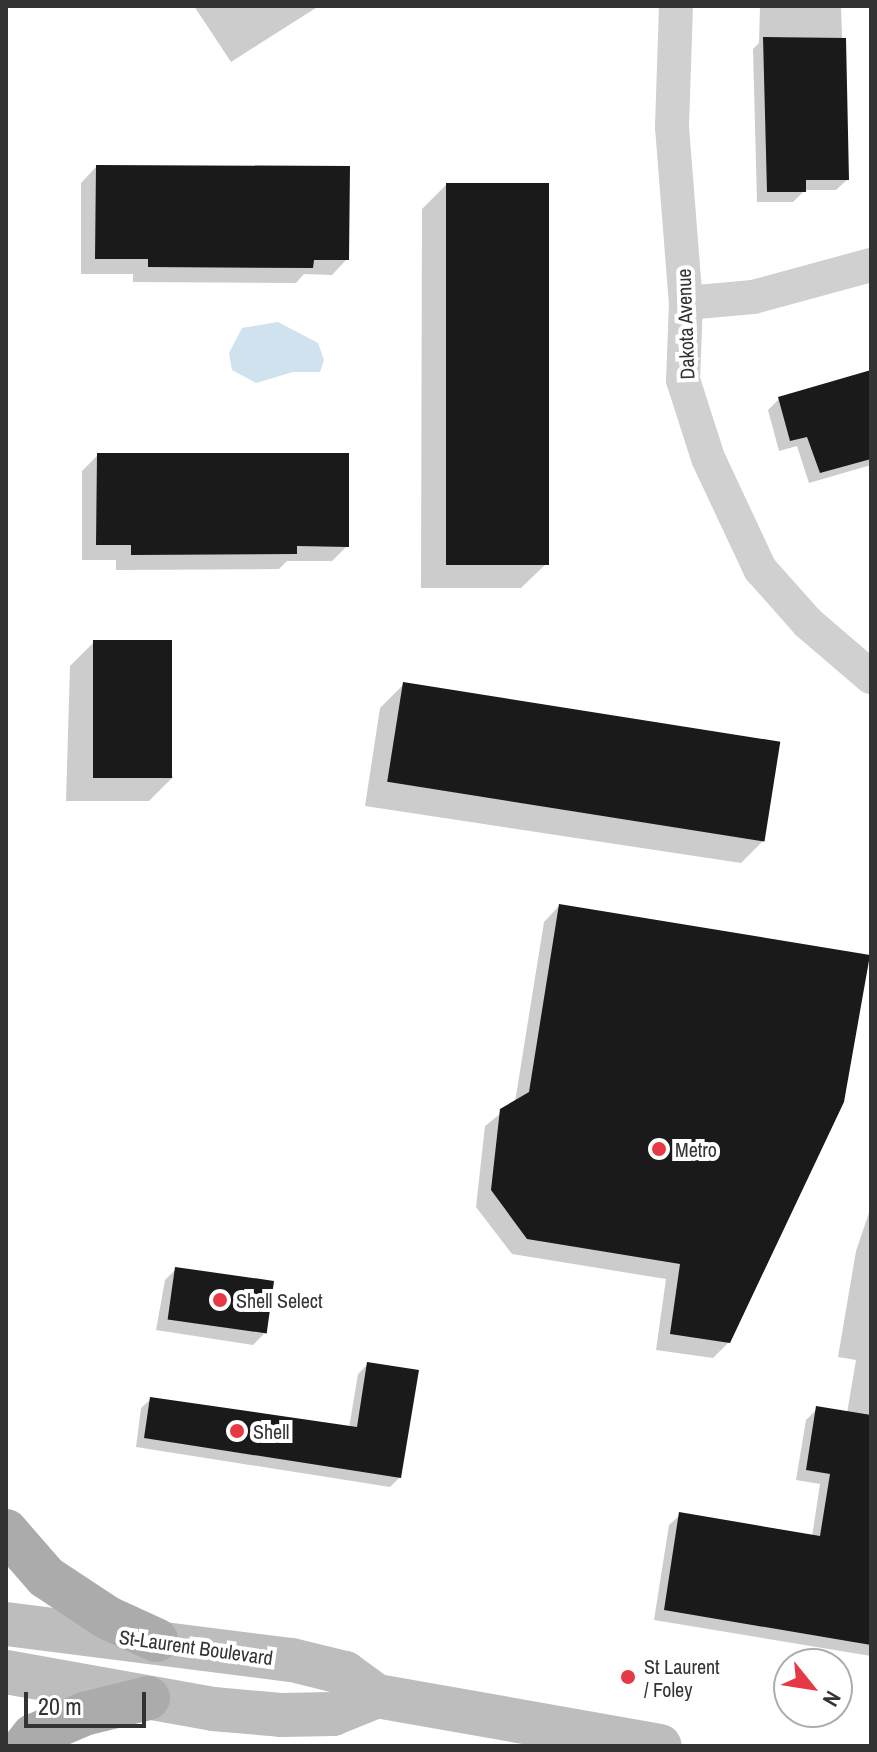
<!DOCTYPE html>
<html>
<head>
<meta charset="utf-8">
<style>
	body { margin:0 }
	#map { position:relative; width:877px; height:1752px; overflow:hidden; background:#fff; font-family:"Archivo Narrow",sans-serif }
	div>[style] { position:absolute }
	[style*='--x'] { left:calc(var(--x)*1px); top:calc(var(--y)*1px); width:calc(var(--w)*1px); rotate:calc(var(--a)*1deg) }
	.water>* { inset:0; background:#cfe2ee }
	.shadow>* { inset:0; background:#0003 }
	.building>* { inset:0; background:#1a1a1a; transform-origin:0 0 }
	.street>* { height:34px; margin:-17px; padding:0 17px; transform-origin:17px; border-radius:17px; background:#d0d0d0 }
	.secondary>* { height:44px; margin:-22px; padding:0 22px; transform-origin:22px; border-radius:22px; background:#bdbdbd }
	.primary>* { height:44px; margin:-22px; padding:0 22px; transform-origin:22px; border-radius:22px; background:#ababab }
	.dots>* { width:22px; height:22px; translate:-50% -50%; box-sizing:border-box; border:4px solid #fff; border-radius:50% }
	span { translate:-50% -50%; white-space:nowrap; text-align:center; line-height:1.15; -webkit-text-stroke:8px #fff; paint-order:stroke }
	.street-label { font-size:20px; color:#333 }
	.poi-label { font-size:20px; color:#333 }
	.left { translate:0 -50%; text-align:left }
	.frame { position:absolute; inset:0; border:8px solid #333; pointer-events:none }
	.north { position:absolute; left:773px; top:1648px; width:80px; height:80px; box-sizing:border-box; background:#fff; border:2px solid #adadad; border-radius:50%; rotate:120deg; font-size:22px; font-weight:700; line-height:32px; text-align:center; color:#333 }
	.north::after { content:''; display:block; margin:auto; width:28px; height:36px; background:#e63946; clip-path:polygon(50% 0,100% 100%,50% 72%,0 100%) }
	.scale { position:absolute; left:24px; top:1692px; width:122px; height:36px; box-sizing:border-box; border:4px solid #333; border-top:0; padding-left:10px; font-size:24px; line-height:28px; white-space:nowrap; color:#333; -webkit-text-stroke:6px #fff; paint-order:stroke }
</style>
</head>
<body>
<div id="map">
	<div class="water">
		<div style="clip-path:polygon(278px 322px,318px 343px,324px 360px,320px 372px,293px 372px,256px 383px,232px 370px,229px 353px,242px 328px)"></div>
	</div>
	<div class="shadow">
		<div style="clip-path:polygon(194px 6px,319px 6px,231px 62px)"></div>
		<div style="clip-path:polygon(760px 6px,841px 6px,847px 180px,836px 190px,805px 190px,793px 202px,757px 202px,753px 49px,759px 43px)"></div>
		<div style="clip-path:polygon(96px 167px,347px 259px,332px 275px,304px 274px,296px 283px,133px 282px,133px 274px,81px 274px,81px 183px)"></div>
		<div style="clip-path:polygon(446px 185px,546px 564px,521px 588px,421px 588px,422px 209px)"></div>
		<div style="clip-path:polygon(871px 372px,871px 465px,809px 483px,797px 446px,779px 451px,768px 410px,779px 399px)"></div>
		<div style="clip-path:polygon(98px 455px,347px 546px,332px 561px,287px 561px,279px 569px,116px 570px,116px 560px,82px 560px,82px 471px)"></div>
		<div style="clip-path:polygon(94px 642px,173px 777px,149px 801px,66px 801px,70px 666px)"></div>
		<div style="clip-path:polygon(404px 684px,765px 839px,741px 863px,365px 806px,380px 708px)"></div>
		<div style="clip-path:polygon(559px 906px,729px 1342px,713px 1358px,656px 1350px,666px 1279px,512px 1254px,476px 1207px,485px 1126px,515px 1102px,544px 922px)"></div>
		<div style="clip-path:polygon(871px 1207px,871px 1656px,654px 1620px,669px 1525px,680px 1515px,812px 1537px,820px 1484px,796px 1480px,806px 1420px,817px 1409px,847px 1413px,856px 1360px,838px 1357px,856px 1251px)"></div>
		<div style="clip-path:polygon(176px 1269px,264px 1334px,253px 1345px,156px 1330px,165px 1280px)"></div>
		<div style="clip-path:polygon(368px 1364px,400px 1477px,390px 1487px,136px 1447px,141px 1408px,151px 1399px,349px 1428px,358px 1374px)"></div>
	</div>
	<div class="building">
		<div style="clip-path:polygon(763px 37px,846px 38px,849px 180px,806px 180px,806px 192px,767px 192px)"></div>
		<div style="clip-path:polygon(96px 165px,350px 166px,349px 260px,314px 260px,313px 268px,148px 267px,148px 259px,95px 259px)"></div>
		<div style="left:446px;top:183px;width:103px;height:382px"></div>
		<div style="clip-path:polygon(871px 370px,871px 459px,820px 473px,807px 437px,790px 441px,778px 397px)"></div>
		<div style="clip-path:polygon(97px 453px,349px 453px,349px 547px,297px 546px,297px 554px,131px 555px,131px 545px,96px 545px)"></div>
		<div style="left:93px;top:640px;width:79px;height:138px"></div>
		<div style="left:403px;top:682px;width:382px;height:101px;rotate:9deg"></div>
		<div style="clip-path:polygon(559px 904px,870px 955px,844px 1102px,730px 1343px,670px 1334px,680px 1264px,527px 1239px,491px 1190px,500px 1109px,529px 1092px)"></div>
		<div style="left:175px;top:1267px;width:100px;height:53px;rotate:8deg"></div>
		<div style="clip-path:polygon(367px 1362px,419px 1370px,401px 1478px,144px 1438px,150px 1397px,357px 1427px)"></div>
		<div style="clip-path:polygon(816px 1406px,871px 1415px,871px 1645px,664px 1610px,679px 1512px,820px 1536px,830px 1474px,806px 1470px)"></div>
	</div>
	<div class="street">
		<div style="--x:676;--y:6;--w:121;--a:91.9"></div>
		<div style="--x:672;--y:127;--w:177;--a:85.5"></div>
		<div style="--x:686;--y:303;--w:77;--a:92.2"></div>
		<div style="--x:683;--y:380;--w:82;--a:72.2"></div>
		<div style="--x:708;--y:458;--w:123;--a:64.9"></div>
		<div style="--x:760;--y:569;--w:72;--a:48.4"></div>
		<div style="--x:808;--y:623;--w:83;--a:40.6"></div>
		<div style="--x:686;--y:303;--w:67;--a:-5.1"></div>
		<div style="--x:753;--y:297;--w:122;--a:-15.2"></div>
	</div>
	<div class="secondary">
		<div style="--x:6;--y:1624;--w:288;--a:7.2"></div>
		<div style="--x:292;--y:1660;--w:55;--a:13.8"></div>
		<div style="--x:345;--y:1673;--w:39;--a:36"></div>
		<div style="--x:377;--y:1696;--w:287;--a:10"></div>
		<div style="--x:6;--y:1672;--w:210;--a:10.1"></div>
		<div style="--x:213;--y:1709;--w:68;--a:5"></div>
		<div style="--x:281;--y:1715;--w:52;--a:-1.1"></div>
		<div style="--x:333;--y:1714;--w:48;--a:-22.2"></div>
	</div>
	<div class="primary">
		<div style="--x:6;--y:1531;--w:61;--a:49"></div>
		<div style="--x:46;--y:1577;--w:74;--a:33.5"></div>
		<div style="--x:108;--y:1618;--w:53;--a:24.6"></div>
		<div style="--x:25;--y:1746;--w:13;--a:-51"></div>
		<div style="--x:33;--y:1736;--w:56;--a:-23.3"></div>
		<div style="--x:84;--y:1714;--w:66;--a:-14"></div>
	</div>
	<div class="dots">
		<div style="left:659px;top:1149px;background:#e63946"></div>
		<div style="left:220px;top:1300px;background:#e63946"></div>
		<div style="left:237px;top:1431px;background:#e63946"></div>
		<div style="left:628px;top:1677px;background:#e63946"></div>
	</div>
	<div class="street-label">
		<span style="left:685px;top:324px;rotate:-92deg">Dakota Avenue</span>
		<span style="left:196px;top:1647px;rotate:8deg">St-Laurent Boulevard</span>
	</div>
	<div class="poi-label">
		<span class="left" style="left:675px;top:1149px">Metro</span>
		<span class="left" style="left:236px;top:1300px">Shell Select</span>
		<span class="left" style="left:253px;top:1431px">Shell</span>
		<span class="left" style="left:644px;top:1678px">St Laurent<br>/ Foley</span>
	</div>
	<div class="frame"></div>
	<div class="north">N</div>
	<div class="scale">20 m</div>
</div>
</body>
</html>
